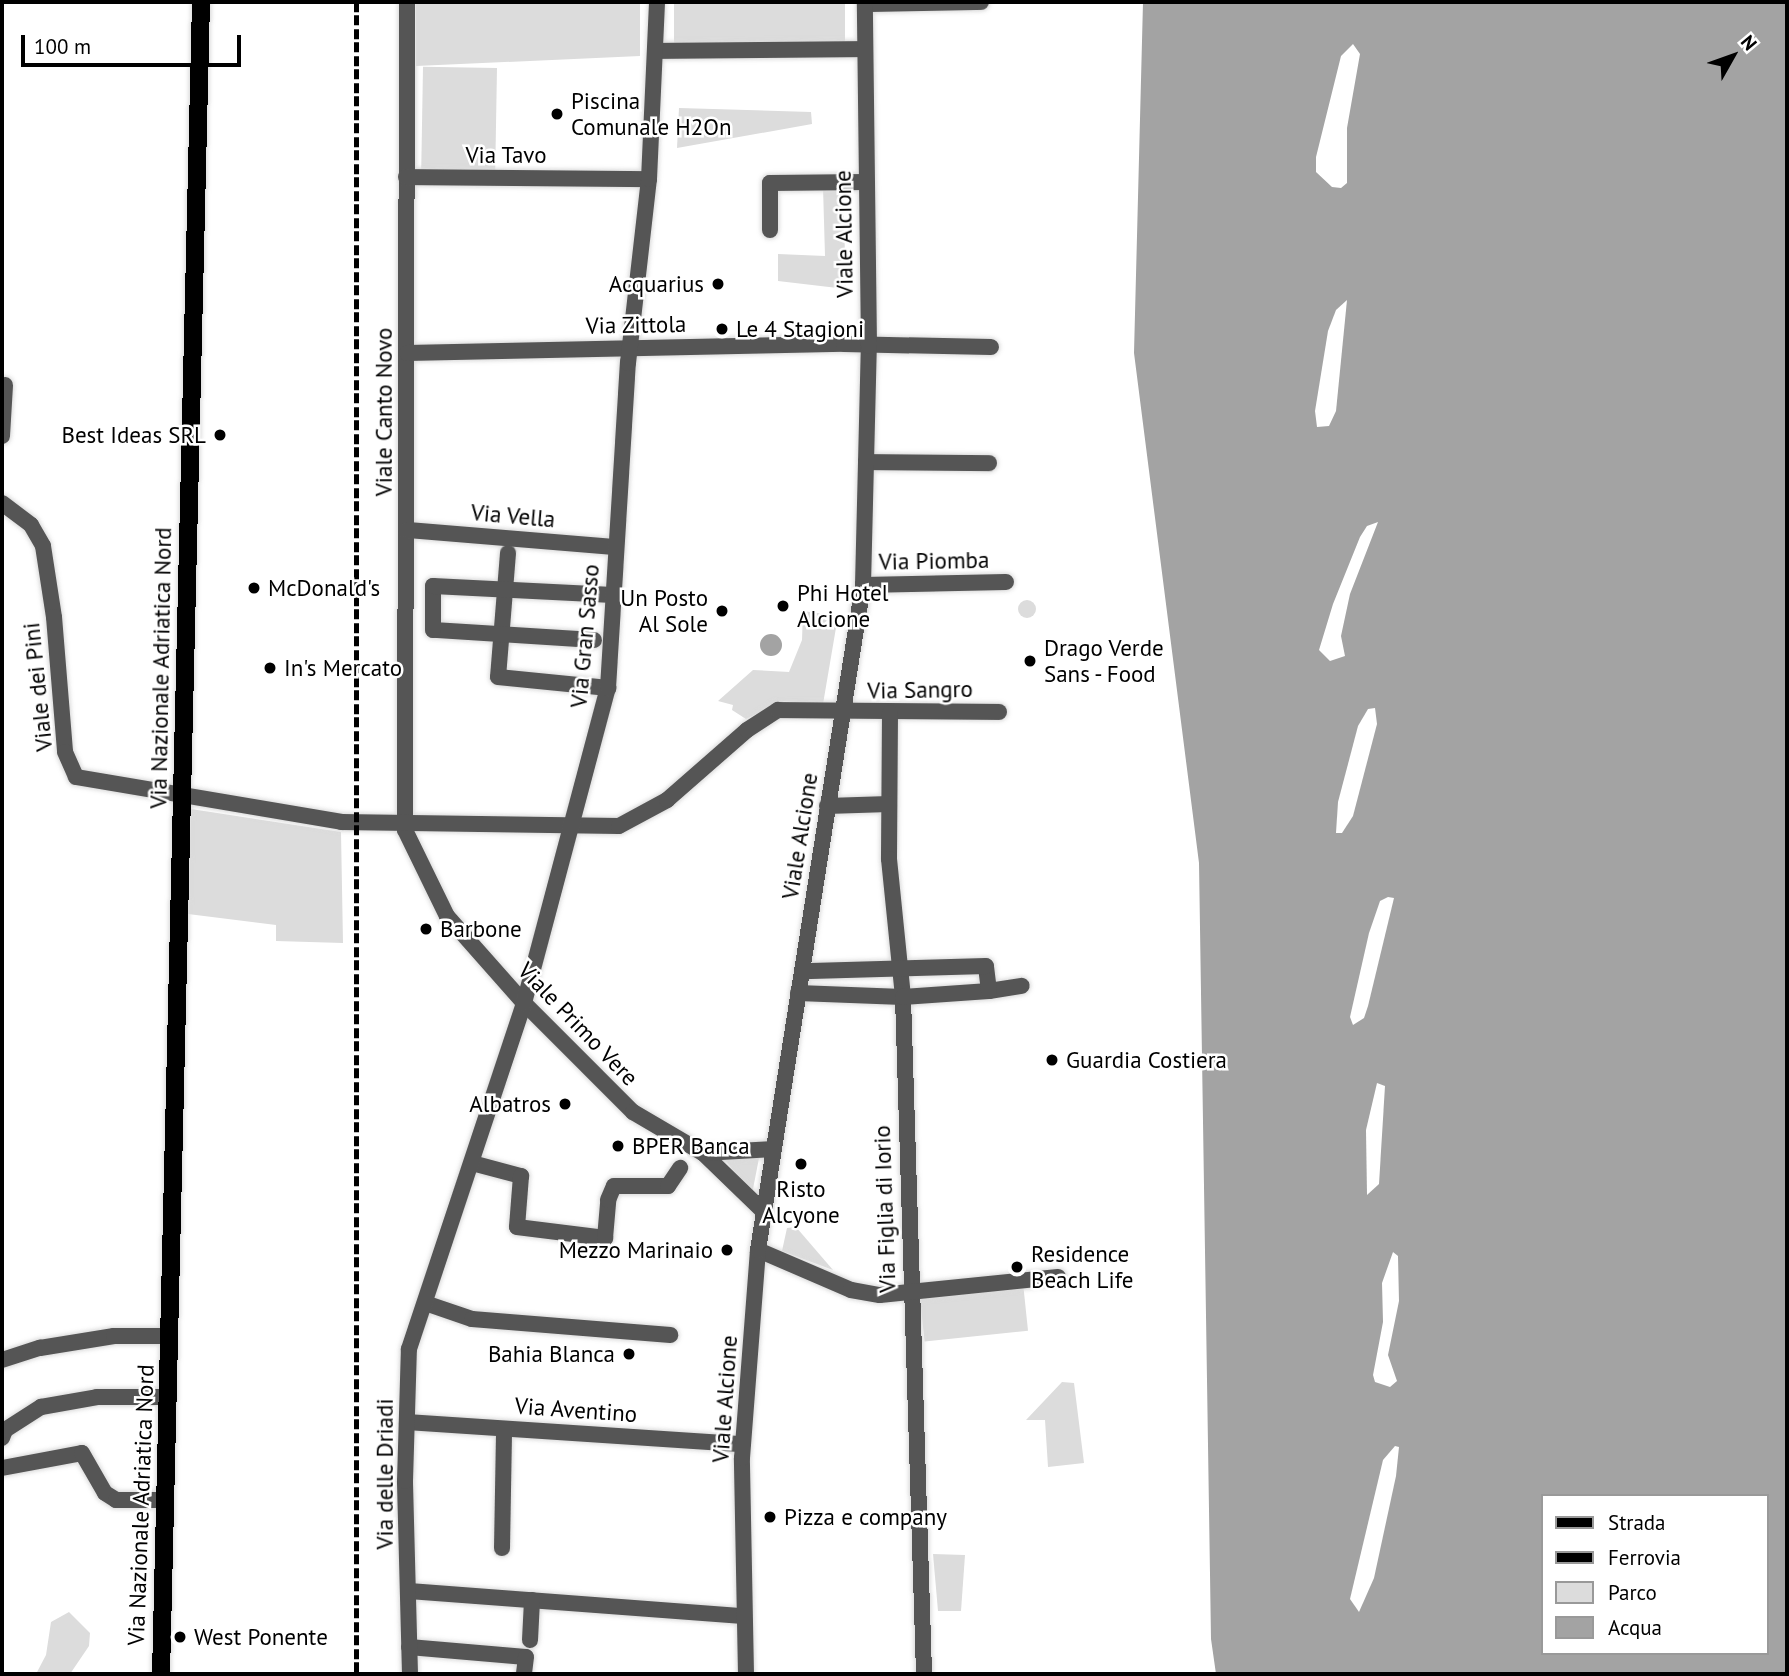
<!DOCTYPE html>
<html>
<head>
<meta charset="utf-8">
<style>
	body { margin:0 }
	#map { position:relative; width:1789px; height:1676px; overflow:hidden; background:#fff; font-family:"PT Sans",sans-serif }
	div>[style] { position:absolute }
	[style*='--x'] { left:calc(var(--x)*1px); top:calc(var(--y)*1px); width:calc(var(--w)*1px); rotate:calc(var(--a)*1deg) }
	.green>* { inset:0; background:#dcdcdc; transform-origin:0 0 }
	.round { border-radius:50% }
	.water>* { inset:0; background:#a3a3a3 }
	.pier>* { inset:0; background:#fff }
	.roads { filter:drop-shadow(0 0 2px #dbdbdb) drop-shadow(0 0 2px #dbdbdb) }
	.minor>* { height:16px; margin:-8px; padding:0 8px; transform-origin:8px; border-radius:8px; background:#555 }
	.major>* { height:18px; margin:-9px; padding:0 9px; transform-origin:9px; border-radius:9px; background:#000 }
	.rail>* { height:4.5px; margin-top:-2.25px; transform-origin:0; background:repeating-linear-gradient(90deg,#000 0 10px,transparent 0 13.5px) }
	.dots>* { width:19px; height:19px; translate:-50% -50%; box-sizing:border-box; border:4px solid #fff; border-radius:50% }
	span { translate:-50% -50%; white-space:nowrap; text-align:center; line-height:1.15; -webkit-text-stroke:5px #fff; paint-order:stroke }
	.poi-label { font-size:23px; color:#000 }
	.left { translate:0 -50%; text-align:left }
	.right { translate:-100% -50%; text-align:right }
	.street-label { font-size:23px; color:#000 }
	.frame { position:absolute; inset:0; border:4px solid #000; pointer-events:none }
	.legend { position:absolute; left:1541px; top:1494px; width:228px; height:161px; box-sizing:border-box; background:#fff; border:2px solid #999; margin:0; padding:9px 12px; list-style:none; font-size:21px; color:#000 }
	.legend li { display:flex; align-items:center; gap:14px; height:35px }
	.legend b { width:35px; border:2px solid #999 }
	.north { position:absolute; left:1698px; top:21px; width:70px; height:70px; -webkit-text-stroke:5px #fff; paint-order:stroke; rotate:50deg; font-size:19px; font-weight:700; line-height:28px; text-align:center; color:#000 }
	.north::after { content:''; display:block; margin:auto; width:24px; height:32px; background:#000; clip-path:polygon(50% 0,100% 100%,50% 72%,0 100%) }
	.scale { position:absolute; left:21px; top:35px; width:220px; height:32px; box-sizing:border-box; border:4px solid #000; border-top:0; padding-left:9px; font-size:21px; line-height:24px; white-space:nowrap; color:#000; -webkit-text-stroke:5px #fff; paint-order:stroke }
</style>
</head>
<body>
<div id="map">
	<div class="green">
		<div style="clip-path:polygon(416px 2px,640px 2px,640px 56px,416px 66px)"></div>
		<div style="left:674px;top:2px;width:171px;height:44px"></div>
		<div style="left:497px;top:68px;width:102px;height:74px;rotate:91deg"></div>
		<div style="clip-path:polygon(679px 108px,811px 112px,812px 124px,677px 148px)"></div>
		<div style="clip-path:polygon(843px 185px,846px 289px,778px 281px,778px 254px,825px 256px,823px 187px)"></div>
		<div class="round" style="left:1018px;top:600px;width:18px;height:18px"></div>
		<div style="clip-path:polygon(803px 611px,838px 616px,823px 704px,784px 701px,746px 719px,732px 710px,733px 705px,718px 701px,753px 670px,789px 672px,802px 640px)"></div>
		<div style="clip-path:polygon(191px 809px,341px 832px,343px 943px,276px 941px,276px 925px,188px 914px)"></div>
		<div style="clip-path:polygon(760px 1153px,752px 1194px,725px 1160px)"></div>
		<div style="clip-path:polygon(796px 1227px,833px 1270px,782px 1251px,787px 1228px)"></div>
		<div style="left:1023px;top:1283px;width:48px;height:104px;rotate:84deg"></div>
		<div style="clip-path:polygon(1062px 1382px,1074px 1383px,1084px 1463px,1048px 1467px,1045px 1420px,1026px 1420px)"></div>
		<div style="clip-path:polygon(933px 1554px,965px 1555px,961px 1611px,938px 1611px)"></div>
		<div style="clip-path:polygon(69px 1612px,90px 1633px,89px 1646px,70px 1674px,36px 1674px,46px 1655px,51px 1622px)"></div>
	</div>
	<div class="water">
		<div style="clip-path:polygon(evenodd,1143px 2px,1787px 2px,1787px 1674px,1216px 1674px,1211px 1639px,1199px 863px,1134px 353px,1143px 2px,1542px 1496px,1766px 1496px,1766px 1653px,1542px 1653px,1542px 1496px)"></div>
		<div class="round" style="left:760px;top:634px;width:22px;height:22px"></div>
	</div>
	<div class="pier">
		<div style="clip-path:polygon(1353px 44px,1360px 54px,1347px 128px,1347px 183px,1341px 188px,1332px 187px,1316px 172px,1316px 157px,1341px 56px)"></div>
		<div style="clip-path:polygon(1347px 300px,1336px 411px,1329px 426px,1317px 427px,1315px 411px,1328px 331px,1336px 310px)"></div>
		<div style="clip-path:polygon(1378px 522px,1350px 594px,1341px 636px,1345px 656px,1330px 661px,1319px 650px,1333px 604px,1360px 537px,1367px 526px)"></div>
		<div style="clip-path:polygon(1375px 708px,1377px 724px,1353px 816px,1342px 833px,1336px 833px,1338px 802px,1358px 726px,1368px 709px)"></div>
		<div style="clip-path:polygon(1388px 897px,1394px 898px,1368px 1006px,1364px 1018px,1353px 1025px,1350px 1017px,1369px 933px,1380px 901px)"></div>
		<div style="clip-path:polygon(1377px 1083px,1385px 1086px,1379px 1184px,1367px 1195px,1366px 1130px)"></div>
		<div style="clip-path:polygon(1393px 1252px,1398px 1256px,1399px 1301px,1388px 1355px,1397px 1381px,1390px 1387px,1375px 1382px,1373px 1375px,1383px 1322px,1382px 1283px)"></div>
		<div style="clip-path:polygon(1395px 1446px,1399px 1447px,1396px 1476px,1374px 1578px,1359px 1612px,1350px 1599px,1383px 1460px)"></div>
	</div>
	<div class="roads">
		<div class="minor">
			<div style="--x:407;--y:2;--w:828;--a:90.14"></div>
			<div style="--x:405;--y:830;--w:96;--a:64"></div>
			<div style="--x:447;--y:916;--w:116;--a:48.5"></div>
			<div style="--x:524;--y:1003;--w:154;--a:45"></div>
			<div style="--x:633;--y:1112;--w:81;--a:30.4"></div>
			<div style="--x:703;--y:1153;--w:83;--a:44"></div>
			<div style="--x:865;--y:4;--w:116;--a:-1"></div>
			<div style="--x:656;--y:51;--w:209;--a:-0.5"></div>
			<div style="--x:406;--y:177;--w:243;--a:0.5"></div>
			<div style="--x:770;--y:230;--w:47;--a:-90"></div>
			<div style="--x:770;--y:183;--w:96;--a:-0.6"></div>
			<div style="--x:407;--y:353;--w:437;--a:-1.2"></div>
			<div style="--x:844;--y:344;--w:147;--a:1.2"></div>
			<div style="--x:2;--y:436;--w:51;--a:-86.6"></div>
			<div style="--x:866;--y:462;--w:123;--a:0.5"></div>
			<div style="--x:2;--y:503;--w:36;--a:37"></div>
			<div style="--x:31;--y:525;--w:24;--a:60"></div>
			<div style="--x:43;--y:546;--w:72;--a:81.2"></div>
			<div style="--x:54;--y:617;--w:135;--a:85.3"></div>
			<div style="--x:65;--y:752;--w:27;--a:66"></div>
			<div style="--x:76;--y:777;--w:269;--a:9.6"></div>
			<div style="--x:341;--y:822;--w:278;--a:0.8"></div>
			<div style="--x:619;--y:826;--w:55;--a:-28.4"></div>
			<div style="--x:667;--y:800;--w:106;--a:-41.2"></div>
			<div style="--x:747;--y:730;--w:37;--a:-33"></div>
			<div style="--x:778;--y:710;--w:221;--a:0.5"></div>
			<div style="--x:407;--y:530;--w:209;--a:4.7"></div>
			<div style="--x:508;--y:553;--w:124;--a:94.6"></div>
			<div style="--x:498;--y:677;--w:111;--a:5.7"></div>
			<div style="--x:863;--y:585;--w:143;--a:-1.2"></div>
			<div style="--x:594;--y:640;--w:161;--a:-176.4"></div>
			<div style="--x:433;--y:630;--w:44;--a:-90"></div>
			<div style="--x:433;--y:586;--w:180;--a:2.9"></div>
			<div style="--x:890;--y:713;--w:146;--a:90.4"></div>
			<div style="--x:889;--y:859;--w:139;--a:84.2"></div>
			<div style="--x:903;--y:997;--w:677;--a:88.22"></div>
			<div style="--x:827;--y:806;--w:62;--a:-1.8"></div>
			<div style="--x:989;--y:991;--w:33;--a:-9"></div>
			<div style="--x:798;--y:993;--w:105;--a:2.2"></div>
			<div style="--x:903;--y:997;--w:86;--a:-4"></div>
			<div style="--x:989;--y:991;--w:25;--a:-97"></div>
			<div style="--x:986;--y:966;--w:184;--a:178.4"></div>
			<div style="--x:703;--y:1153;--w:71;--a:-3.2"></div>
			<div style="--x:472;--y:1163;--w:51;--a:14.9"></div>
			<div style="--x:521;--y:1176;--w:51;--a:94.5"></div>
			<div style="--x:517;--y:1227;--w:89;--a:7.1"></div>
			<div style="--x:605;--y:1238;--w:38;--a:-85"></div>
			<div style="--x:608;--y:1200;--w:15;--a:-67"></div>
			<div style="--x:614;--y:1186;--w:54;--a:0"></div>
			<div style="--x:668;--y:1186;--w:22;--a:-56"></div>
			<div style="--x:758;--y:1250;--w:101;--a:23.3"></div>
			<div style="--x:851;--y:1290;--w:29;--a:10"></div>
			<div style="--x:880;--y:1295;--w:179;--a:-5.8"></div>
			<div style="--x:428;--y:1304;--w:46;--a:18.8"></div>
			<div style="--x:472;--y:1319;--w:199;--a:4.6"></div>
			<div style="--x:2;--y:1360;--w:40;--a:-18"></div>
			<div style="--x:40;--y:1348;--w:75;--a:-9.2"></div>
			<div style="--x:114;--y:1336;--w:56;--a:0"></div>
			<div style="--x:407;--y:1422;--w:336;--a:3.8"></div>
			<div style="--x:2;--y:1438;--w:9;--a:-69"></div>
			<div style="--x:5;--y:1430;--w:43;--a:-32.6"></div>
			<div style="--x:41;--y:1407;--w:57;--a:-10.1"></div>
			<div style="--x:97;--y:1397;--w:71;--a:0"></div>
			<div style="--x:2;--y:1468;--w:81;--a:-10.6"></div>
			<div style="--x:82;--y:1453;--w:46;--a:60.1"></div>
			<div style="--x:105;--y:1493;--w:13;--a:32"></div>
			<div style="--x:116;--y:1500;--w:49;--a:0"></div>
			<div style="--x:502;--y:1548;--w:119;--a:-89"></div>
			<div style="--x:409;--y:1591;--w:335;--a:4.3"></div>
			<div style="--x:530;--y:1640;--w:40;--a:-87.1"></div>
			<div style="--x:409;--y:1647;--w:117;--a:4.9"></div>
			<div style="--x:526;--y:1657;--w:17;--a:97"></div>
			<div style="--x:410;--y:1674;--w:193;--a:-91.5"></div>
			<div style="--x:405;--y:1481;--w:132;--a:-88.3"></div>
			<div style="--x:409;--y:1349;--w:365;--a:-71.6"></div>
			<div style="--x:524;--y:1003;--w:326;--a:-75.1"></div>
			<div style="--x:608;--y:688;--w:326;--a:-86.5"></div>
			<div style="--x:628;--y:363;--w:185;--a:-83.5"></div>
			<div style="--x:649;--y:179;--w:177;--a:-87.4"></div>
			<div style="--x:746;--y:1674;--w:216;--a:-91.1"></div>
			<div style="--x:742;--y:1458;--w:209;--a:-85.6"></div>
			<div style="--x:758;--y:1250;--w:673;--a:-81.03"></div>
			<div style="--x:863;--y:585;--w:239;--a:-88.6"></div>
			<div style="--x:869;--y:346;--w:344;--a:-90.7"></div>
		</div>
		<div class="major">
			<div style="--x:161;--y:1674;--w:1672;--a:-88.63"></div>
		</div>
	</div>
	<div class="rail">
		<div style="--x:357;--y:2;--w:1672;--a:90"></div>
	</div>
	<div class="dots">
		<div style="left:557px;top:114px;background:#000"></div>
		<div style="left:718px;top:284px;background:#000"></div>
		<div style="left:722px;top:329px;background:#000"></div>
		<div style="left:220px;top:435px;background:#000"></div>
		<div style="left:254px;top:588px;background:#000"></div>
		<div style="left:783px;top:606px;background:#000"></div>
		<div style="left:722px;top:611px;background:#000"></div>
		<div style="left:1030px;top:661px;background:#000"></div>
		<div style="left:270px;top:668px;background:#000"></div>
		<div style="left:426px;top:929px;background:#000"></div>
		<div style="left:1052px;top:1060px;background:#000"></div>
		<div style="left:565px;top:1104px;background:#000"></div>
		<div style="left:618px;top:1146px;background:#000"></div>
		<div style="left:801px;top:1164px;background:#000"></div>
		<div style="left:727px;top:1250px;background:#000"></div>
		<div style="left:1017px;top:1267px;background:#000"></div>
		<div style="left:629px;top:1354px;background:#000"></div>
		<div style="left:770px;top:1517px;background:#000"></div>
		<div style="left:180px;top:1637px;background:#000"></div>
	</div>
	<div class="poi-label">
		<span class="left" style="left:571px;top:114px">Piscina<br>Comunale H2On</span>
		<span class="right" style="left:704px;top:284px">Acquarius</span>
		<span class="left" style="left:736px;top:329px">Le 4 Stagioni</span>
		<span class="right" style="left:206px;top:435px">Best Ideas SRL</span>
		<span class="left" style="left:268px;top:588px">McDonald's</span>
		<span class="left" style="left:797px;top:606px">Phi Hotel<br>Alcione</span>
		<span class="right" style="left:708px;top:611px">Un Posto<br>Al Sole</span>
		<span class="left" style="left:1044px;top:661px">Drago Verde<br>Sans - Food</span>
		<span class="left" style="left:284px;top:668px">In's Mercato</span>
		<span class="left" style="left:440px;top:929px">Barbone</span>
		<span class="left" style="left:1066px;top:1060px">Guardia Costiera</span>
		<span class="right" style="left:551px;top:1104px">Albatros</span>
		<span class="left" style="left:632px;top:1146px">BPER Banca</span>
		<span style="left:801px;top:1202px">Risto<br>Alcyone</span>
		<span class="right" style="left:713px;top:1250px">Mezzo Marinaio</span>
		<span class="left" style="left:1031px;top:1267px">Residence<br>Beach Life</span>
		<span class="right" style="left:615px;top:1354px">Bahia Blanca</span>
		<span class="left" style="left:784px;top:1517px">Pizza e company</span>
		<span class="left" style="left:194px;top:1637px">West Ponente</span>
	</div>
	<div class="street-label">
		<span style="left:506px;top:155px">Via Tavo</span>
		<span style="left:844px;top:234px;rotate:-91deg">Viale Alcione</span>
		<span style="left:636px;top:325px;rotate:-1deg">Via Zittola</span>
		<span style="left:384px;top:412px;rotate:-90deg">Viale Canto Novo</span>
		<span style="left:513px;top:516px;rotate:5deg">Via Vella</span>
		<span style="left:934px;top:561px;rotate:-1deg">Via Piomba</span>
		<span style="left:585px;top:636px;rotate:-85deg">Via Gran Sasso</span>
		<span style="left:161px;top:668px;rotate:-89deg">Via Nazionale Adriatica Nord</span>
		<span style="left:38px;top:687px;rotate:-96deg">Viale dei Pini</span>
		<span style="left:920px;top:690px;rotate:-1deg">Via Sangro</span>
		<span style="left:800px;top:836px;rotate:-81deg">Viale Alcione</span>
		<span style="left:578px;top:1024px;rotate:46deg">Viale Primo Vere</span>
		<span style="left:885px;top:1209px;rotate:-92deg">Via Figlia di Iorio</span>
		<span style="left:725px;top:1399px;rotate:-86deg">Viale Alcione</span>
		<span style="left:576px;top:1410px;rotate:4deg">Via Aventino</span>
		<span style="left:385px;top:1474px;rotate:-90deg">Via delle Driadi</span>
		<span style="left:141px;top:1505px;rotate:-88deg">Via Nazionale Adriatica Nord</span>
	</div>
	<div class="frame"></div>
	<ul class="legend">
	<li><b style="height:9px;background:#000"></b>Strada</li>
	<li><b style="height:9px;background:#000"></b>Ferrovia</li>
	<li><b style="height:19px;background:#dcdcdc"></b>Parco</li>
	<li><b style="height:19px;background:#a3a3a3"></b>Acqua</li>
	</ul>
	<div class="north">N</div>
	<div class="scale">100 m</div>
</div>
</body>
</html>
